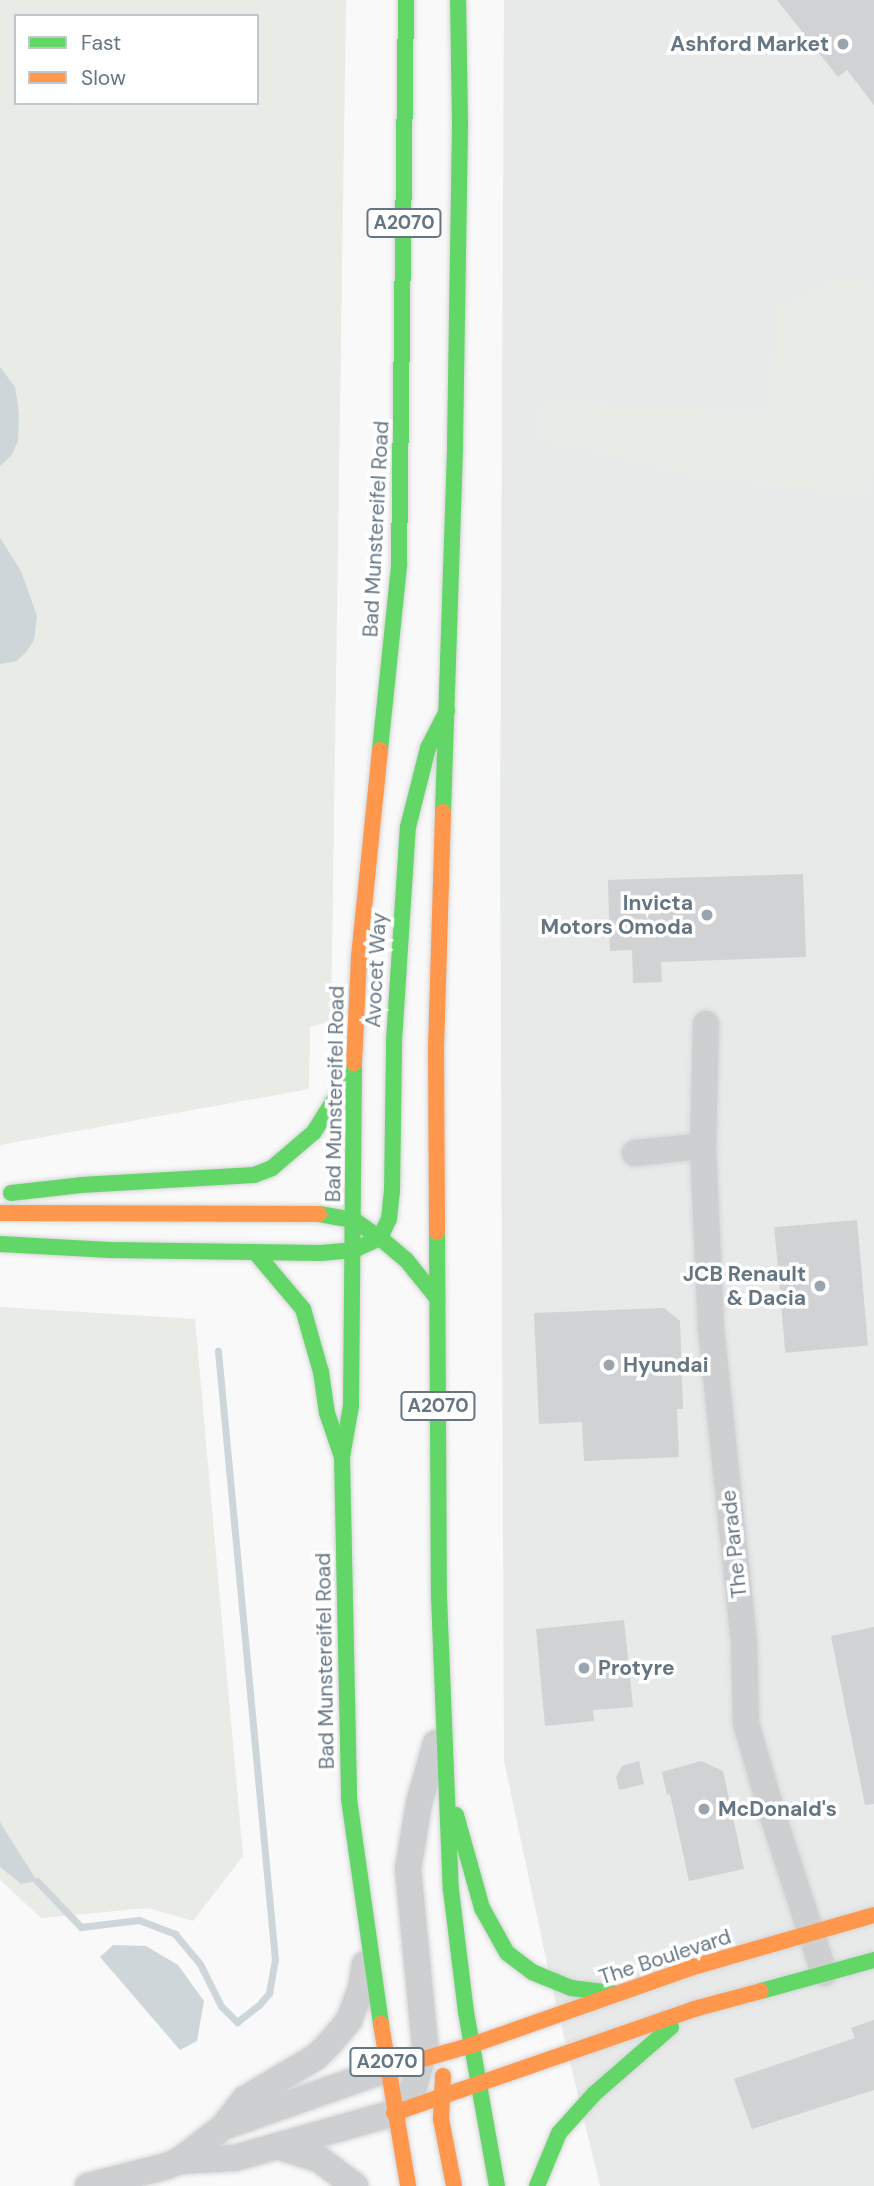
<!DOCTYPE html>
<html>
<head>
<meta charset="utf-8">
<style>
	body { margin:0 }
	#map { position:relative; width:874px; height:2186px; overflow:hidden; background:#f9f9f9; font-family:"DM Sans",sans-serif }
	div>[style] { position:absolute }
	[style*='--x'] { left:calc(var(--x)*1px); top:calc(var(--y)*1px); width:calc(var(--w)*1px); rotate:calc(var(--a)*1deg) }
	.built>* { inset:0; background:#e8e9e9 }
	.green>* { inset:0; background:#e8ebe6 }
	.water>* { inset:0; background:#ced6d9 }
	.stream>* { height:7px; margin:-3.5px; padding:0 3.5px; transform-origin:3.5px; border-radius:3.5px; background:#ced6d9 }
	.building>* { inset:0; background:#d0d2d3; transform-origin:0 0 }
	.roads { filter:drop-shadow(0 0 2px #d5d6d7) drop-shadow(0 0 2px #d5d6d7) }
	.street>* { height:26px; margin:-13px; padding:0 13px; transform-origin:13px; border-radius:13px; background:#cecfd0 }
	.fast>* { height:16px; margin:-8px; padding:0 8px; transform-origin:8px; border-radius:8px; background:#63d668 }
	.slow>* { height:16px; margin:-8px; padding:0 8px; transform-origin:8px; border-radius:8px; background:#ff974d }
	.dots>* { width:19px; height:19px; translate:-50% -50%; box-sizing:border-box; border:4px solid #fff; border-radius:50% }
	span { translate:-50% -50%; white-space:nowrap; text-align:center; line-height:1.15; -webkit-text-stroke:7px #fff; paint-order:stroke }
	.shield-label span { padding:2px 5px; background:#fff; border:2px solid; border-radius:5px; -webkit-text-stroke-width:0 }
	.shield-label { font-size:19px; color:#657683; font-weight:700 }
	.poi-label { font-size:21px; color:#657683; font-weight:700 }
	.right { translate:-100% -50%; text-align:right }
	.left { translate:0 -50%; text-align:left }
	.street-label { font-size:21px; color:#657683 }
	.legend { position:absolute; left:14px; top:14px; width:245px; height:91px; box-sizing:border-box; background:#fff; border:2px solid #c1c8cd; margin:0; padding:9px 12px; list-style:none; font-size:21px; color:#657683 }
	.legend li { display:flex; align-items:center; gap:14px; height:35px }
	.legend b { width:35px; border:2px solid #c1c8cd }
</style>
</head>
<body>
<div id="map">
	<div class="built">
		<div style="clip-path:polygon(504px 0,874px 0,874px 2186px,600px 2186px,552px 1987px,504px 1761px,500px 834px)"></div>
	</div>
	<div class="green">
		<div style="clip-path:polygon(evenodd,0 0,346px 0,331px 1021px,310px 1027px,309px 1089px,0 1145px,0 0,16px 16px,257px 16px,257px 103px,16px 103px,16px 16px)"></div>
		<div style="clip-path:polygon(856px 277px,874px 288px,874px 466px,867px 496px,696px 476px,535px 438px,542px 402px,771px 413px,775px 305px,790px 304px,827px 284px)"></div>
		<div style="clip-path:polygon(0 1307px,195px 1319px,243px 1856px,193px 1921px,148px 1908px,41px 1918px,0 1880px,0 1867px,21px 1884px,36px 1880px,0 1822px)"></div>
	</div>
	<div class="water">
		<div style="clip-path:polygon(0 367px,15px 387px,19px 413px,18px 441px,11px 456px,0 466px)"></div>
		<div style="clip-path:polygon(0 538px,21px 571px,37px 616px,34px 640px,27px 651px,17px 661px,0 664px)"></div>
		<div style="clip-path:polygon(0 1822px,37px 1881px,21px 1884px,0 1867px)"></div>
		<div style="clip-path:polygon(113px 1945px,146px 1946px,178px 1965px,204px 2001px,197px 2041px,180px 2050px,100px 1957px)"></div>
	</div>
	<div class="stream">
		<div style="--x:37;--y:1881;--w:64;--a:46.3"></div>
		<div style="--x:81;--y:1927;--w:58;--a:-6.9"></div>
		<div style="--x:139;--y:1920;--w:39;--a:21"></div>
		<div style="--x:175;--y:1934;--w:39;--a:50"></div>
		<div style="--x:200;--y:1964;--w:47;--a:63.4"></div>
		<div style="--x:221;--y:2006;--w:23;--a:45"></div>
		<div style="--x:237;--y:2022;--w:28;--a:-38"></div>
		<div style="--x:259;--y:2005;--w:16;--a:-50"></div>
		<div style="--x:269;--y:1993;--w:34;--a:-80"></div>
		<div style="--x:275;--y:1960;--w:612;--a:-95.35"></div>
	</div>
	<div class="building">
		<div style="clip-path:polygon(777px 0,874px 0,874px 105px,847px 70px,838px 77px)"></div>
		<div style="clip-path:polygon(803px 874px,806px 957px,661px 962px,662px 982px,633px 983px,632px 950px,610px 951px,608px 880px)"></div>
		<div style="left:857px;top:1220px;width:126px;height:83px;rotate:85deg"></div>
		<div style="clip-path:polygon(664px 1308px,680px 1321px,683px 1409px,677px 1409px,679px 1457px,584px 1461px,582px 1422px,539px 1424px,534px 1313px)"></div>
		<div style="clip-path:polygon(624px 1620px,633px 1707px,593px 1710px,594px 1721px,545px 1726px,536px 1629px)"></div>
		<div style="clip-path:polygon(874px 1627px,874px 1804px,865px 1805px,831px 1636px)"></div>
		<div style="clip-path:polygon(639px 1761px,644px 1784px,619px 1790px,616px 1777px,622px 1766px)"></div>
		<div style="clip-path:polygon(701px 1761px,723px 1771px,744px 1869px,689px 1881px,670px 1794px,667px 1795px,662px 1772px)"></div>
		<div style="clip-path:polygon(874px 2020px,874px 2090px,752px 2129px,734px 2079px,855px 2038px,851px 2028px)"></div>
	</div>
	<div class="roads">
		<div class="street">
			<div style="--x:706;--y:1024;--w:122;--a:91.4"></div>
			<div style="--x:703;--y:1146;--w:182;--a:87.5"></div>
			<div style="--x:711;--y:1328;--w:315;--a:84"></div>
			<div style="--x:744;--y:1641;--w:82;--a:88.6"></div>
			<div style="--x:746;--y:1723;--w:94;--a:73.9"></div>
			<div style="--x:772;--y:1813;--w:168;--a:72"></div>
			<div style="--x:635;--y:1153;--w:68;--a:-5.9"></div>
			<div style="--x:223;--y:2127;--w:36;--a:-52"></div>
			<div style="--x:245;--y:2099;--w:82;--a:-30.6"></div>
			<div style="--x:316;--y:2057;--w:20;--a:-45"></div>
			<div style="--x:330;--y:2043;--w:30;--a:-50"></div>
			<div style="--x:349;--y:2020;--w:34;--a:-69"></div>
			<div style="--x:361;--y:1988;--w:24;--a:-81"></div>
			<div style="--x:277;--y:2146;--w:44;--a:17.2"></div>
			<div style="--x:319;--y:2159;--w:45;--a:36.9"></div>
			<div style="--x:179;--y:2161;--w:56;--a:-3.1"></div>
			<div style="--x:235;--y:2158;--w:165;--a:-15.8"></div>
			<div style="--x:394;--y:2113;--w:17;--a:-45"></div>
			<div style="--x:406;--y:2101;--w:19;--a:-62"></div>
			<div style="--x:415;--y:2084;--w:40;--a:-75.6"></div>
			<div style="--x:425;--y:2045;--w:177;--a:-95.5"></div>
			<div style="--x:408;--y:1869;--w:67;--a:-80.5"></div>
			<div style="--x:419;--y:1803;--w:62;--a:-74.2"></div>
			<div style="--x:88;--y:2186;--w:81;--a:-14.2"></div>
			<div style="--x:167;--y:2166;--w:13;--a:-23"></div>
			<div style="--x:179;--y:2161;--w:56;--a:-37.7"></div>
			<div style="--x:223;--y:2127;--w:175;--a:-19.4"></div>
		</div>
		<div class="fast">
			<div style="--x:380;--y:750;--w:186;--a:-84.1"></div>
			<div style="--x:399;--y:565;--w:565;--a:-89.29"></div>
			<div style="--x:443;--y:812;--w:368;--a:-88.1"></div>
			<div style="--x:455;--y:444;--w:321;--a:-89.1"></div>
			<div style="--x:460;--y:123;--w:123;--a:-90.9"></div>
			<div style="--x:354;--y:1063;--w:343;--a:90.5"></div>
			<div style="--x:351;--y:1406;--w:52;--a:100"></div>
			<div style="--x:342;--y:1457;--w:342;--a:88.8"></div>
			<div style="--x:349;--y:1799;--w:227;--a:81.9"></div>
			<div style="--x:11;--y:1193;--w:70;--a:-6.5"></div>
			<div style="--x:81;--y:1185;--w:173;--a:-3.3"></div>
			<div style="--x:254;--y:1175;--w:19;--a:-21"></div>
			<div style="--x:272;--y:1168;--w:55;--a:-40.6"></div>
			<div style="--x:314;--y:1132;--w:75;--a:-58"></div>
			<div style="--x:319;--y:1214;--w:36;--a:10"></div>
			<div style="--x:354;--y:1220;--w:32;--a:35"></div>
			<div style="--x:380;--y:1238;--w:35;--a:40"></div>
			<div style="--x:407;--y:1261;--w:48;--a:51"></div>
			<div style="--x:437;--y:1232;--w:365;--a:89.7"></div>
			<div style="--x:439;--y:1597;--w:293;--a:87.7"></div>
			<div style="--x:451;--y:1890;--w:123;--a:83"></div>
			<div style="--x:466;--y:2012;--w:177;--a:79.9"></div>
			<div style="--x:0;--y:1244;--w:110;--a:3.1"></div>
			<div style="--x:110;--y:1250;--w:211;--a:0.8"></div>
			<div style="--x:321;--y:1253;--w:33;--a:-5"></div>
			<div style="--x:354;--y:1250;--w:29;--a:-25"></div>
			<div style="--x:380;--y:1238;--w:21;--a:-65"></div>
			<div style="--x:389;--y:1219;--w:27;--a:-84"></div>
			<div style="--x:392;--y:1192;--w:151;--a:-89.2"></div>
			<div style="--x:394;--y:1041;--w:214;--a:-86.3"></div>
			<div style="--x:408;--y:827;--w:81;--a:-75.8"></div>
			<div style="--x:428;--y:748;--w:42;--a:-62.8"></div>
			<div style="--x:255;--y:1252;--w:75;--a:49.9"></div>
			<div style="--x:303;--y:1309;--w:66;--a:74.1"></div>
			<div style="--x:321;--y:1372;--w:41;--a:81.7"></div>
			<div style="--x:327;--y:1413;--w:46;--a:71.2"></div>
			<div style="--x:456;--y:1815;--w:97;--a:74.4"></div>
			<div style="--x:482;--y:1908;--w:51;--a:60.9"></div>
			<div style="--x:507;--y:1953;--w:31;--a:37"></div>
			<div style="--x:532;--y:1972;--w:42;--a:22.3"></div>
			<div style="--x:571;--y:1988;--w:42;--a:6.8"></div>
			<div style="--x:761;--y:1991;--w:117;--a:-15.3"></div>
			<div style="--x:537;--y:2186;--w:57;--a:-67.5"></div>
			<div style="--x:559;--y:2133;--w:52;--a:-48.1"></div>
			<div style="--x:594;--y:2094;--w:102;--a:-41"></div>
		</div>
		<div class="slow">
			<div style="--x:354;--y:1063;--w:106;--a:-87.3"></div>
			<div style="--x:359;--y:957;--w:208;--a:-84.2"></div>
			<div style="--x:0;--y:1213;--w:319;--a:0.2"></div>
			<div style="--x:437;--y:1232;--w:183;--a:-90.3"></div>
			<div style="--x:436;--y:1049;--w:237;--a:-88.3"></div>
			<div style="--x:381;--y:2024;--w:164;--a:80.5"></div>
			<div style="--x:388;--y:2069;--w:87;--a:-15.9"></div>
			<div style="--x:472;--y:2045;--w:234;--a:-19.4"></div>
			<div style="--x:693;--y:1967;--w:188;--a:-16"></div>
			<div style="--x:443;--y:2076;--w:43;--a:92.7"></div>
			<div style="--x:441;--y:2119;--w:68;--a:79"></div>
			<div style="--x:394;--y:2113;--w:318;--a:-19.1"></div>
			<div style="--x:694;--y:2009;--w:69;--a:-15"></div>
		</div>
	</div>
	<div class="dots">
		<div style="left:843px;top:44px;background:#99a4ac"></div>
		<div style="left:707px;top:915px;background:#99a4ac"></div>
		<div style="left:820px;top:1286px;background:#99a4ac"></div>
		<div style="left:609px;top:1365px;background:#99a4ac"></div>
		<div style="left:584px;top:1668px;background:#99a4ac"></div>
		<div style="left:704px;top:1809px;background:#99a4ac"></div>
	</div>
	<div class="shield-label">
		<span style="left:404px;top:223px">A2070</span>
		<span style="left:438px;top:1406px">A2070</span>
		<span style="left:387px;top:2062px">A2070</span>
	</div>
	<div class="poi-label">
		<span class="right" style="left:829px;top:44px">Ashford Market</span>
		<span class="right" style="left:693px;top:915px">Invicta<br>Motors Omoda</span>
		<span class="right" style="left:806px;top:1286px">JCB Renault<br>&amp; Dacia</span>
		<span class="left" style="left:623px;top:1365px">Hyundai</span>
		<span class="left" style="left:598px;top:1668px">Protyre</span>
		<span class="left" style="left:718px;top:1809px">McDonald's</span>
	</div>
	<div class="street-label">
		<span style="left:376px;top:529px;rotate:-87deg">Bad Munstereifel Road</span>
		<span style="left:376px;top:970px;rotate:-87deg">Avocet Way</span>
		<span style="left:335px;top:1094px;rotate:-89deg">Bad Munstereifel Road</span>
		<span style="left:734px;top:1544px;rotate:-96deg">The Parade</span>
		<span style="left:325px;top:1661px;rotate:-91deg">Bad Munstereifel Road</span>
		<span style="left:665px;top:1957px;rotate:-18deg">The Boulevard</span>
	</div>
	<ul class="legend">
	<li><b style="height:9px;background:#63d668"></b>Fast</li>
	<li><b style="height:9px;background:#ff974d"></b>Slow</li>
	</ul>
</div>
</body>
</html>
